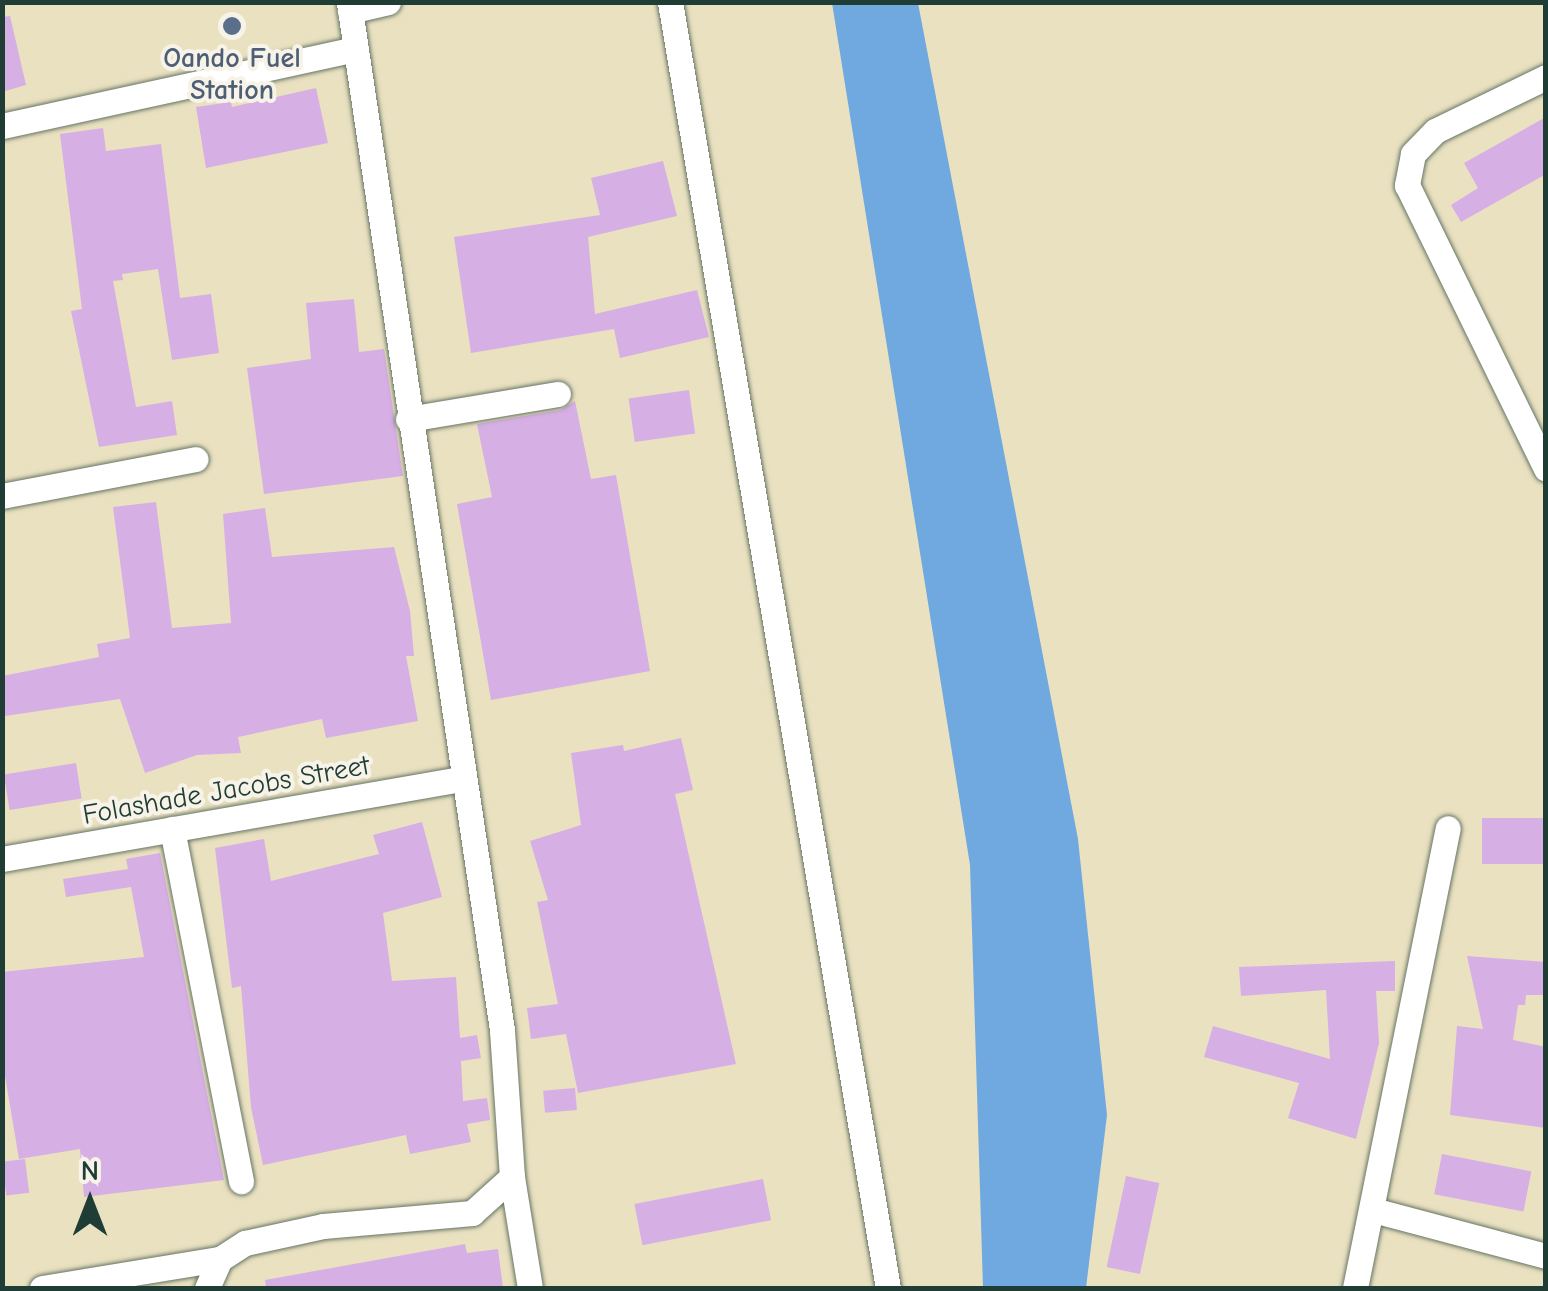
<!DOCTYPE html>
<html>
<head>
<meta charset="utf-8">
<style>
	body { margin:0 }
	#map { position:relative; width:1548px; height:1291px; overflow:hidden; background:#eae1c1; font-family:"Comic Neue",sans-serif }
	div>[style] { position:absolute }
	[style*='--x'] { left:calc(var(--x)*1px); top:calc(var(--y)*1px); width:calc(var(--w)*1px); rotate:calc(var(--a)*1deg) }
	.water>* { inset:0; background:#70a9df }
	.building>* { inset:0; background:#d6afe5; transform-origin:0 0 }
	.roads { filter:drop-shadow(0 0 2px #667665) drop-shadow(0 0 2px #667665) }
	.minor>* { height:25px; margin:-12.5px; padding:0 12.5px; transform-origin:12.5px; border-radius:12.5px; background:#fff }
	.dots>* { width:28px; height:28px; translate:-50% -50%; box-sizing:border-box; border:5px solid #f7f3e8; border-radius:50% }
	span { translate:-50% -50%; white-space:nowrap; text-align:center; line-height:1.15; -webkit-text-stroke:8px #f7f3e8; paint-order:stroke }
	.service-label { font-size:28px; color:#4e5e75; font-weight:700 }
	.street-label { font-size:28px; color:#1f3d34 }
	.frame { position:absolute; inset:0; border:5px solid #1f3d34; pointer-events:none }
	.north { position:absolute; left:40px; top:1151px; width:100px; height:100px; -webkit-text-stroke:8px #f7f3e8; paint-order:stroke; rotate:0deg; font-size:28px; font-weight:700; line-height:40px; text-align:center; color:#1f3d34 }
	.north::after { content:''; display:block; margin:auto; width:35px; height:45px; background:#1f3d34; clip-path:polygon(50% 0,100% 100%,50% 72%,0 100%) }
</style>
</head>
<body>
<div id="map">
	<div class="water">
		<div style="clip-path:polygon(832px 3px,918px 3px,1078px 839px,1107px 1115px,1086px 1288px,983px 1288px,970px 865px)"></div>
	</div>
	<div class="building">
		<div style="clip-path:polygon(10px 16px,26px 85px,2px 92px,2px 17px)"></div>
		<div style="clip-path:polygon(316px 88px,328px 143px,206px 168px,196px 107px,231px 102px,232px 107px)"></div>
		<div style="clip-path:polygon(1546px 117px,1546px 174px,1461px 222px,1451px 205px,1478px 188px,1464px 163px)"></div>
		<div style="clip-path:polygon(103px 128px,106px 151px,161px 144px,180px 298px,211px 294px,219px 353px,172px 360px,158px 269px,122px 274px,123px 280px,113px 281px,136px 407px,172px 401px,177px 435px,99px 447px,71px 311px,82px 309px,60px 134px)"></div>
		<div style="clip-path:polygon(663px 161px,677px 216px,588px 237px,595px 314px,697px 290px,709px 337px,620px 358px,614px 329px,471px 353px,454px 237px,600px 215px,591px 178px)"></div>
		<div style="clip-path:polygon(354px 299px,359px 352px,384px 349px,403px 476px,264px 494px,247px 368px,311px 359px,306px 303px)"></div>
		<div style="left:689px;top:390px;width:44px;height:61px;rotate:82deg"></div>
		<div style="clip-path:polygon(575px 401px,591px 479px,616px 475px,650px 671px,491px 700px,457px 504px,492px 497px,477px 424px,561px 410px)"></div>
		<div style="clip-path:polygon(156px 502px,172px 628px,231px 623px,223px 514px,265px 508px,272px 557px,394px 547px,410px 611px,414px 656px,406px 656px,418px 721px,326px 738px,322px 719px,238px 737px,241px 753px,197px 755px,145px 773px,120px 699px,5px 716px,2px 676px,99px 657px,97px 644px,130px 638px,113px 507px)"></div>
		<div style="clip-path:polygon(681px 738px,693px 790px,675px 794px,736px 1064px,578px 1093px,566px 1034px,531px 1039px,527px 1008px,558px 1004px,537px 902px,548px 900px,530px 841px,581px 825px,571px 753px,623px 745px,624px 751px)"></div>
		<div style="left:76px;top:763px;width:36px;height:73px;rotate:81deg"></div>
		<div style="left:1482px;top:818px;width:64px;height:46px"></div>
		<div style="clip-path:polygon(422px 822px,442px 897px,383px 913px,392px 981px,456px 977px,460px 1038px,477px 1035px,481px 1058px,461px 1061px,463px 1101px,487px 1098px,490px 1120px,467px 1124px,471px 1142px,410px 1154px,406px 1135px,263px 1165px,251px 1107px,241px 986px,232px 988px,215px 848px,264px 839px,271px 881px,379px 854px,373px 835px)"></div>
		<div style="clip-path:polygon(160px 853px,224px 1180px,84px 1197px,80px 1149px,19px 1159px,2px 1058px,2px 972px,144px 957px,131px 887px,66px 897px,63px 879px,128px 869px,126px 859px)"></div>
		<div style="clip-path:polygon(1467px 956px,1546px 962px,1546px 995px,1526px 995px,1525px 1005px,1518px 1005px,1513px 1040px,1546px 1047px,1546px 1128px,1450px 1115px,1457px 1026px,1483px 1029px)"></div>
		<div style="clip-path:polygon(1395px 961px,1395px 991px,1376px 991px,1379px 1043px,1356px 1139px,1288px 1118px,1299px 1083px,1204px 1057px,1213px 1026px,1330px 1059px,1326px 990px,1241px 996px,1239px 967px)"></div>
		<div style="left:575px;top:1088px;width:22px;height:32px;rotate:85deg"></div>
		<div style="left:1442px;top:1154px;width:91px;height:41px;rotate:11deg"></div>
		<div style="left:25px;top:1159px;width:34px;height:23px;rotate:83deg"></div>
		<div style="left:1126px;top:1176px;width:34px;height:93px;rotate:12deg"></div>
		<div style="left:763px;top:1179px;width:42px;height:131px;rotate:79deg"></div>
		<div style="clip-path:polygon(465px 1244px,467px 1253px,498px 1249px,503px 1288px,266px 1288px,265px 1280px)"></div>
	</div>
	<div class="roads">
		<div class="minor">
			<div style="--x:670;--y:2;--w:1304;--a:80.38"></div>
			<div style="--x:350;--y:11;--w:39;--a:-13"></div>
			<div style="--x:1546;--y:77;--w:123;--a:154.1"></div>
			<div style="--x:1435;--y:131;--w:32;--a:134"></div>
			<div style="--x:1413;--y:154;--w:32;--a:101"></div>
			<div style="--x:1407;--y:185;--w:316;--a:63.9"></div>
			<div style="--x:2;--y:126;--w:362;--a:-12.3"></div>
			<div style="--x:408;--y:419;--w:152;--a:-9.5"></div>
			<div style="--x:2;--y:496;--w:197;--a:-10.8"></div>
			<div style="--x:172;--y:829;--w:359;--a:78.9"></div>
			<div style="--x:2;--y:859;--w:464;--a:-9.9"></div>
			<div style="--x:512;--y:1177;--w:112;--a:80.8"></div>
			<div style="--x:1373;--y:1210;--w:179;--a:14.9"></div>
			<div style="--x:42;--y:1288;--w:180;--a:-9.3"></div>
			<div style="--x:207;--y:1288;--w:32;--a:-66"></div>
			<div style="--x:220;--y:1259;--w:30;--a:-33"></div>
			<div style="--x:245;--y:1243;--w:80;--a:-12.3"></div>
			<div style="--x:323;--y:1226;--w:150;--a:-5"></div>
			<div style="--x:472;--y:1213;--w:54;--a:-42"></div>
			<div style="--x:512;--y:1177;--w:147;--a:-93.9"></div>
			<div style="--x:502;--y:1030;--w:1039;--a:-98.47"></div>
			<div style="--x:1355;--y:1288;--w:469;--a:-78.6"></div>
		</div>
	</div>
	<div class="dots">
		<div style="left:232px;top:26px;background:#5c6f8a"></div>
	</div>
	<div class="service-label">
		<span style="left:232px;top:74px">Oando Fuel<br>Station</span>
	</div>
	<div class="street-label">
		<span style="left:226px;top:790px;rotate:-10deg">Folashade Jacobs Street</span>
	</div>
	<div class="frame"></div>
	<div class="north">N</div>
</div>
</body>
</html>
